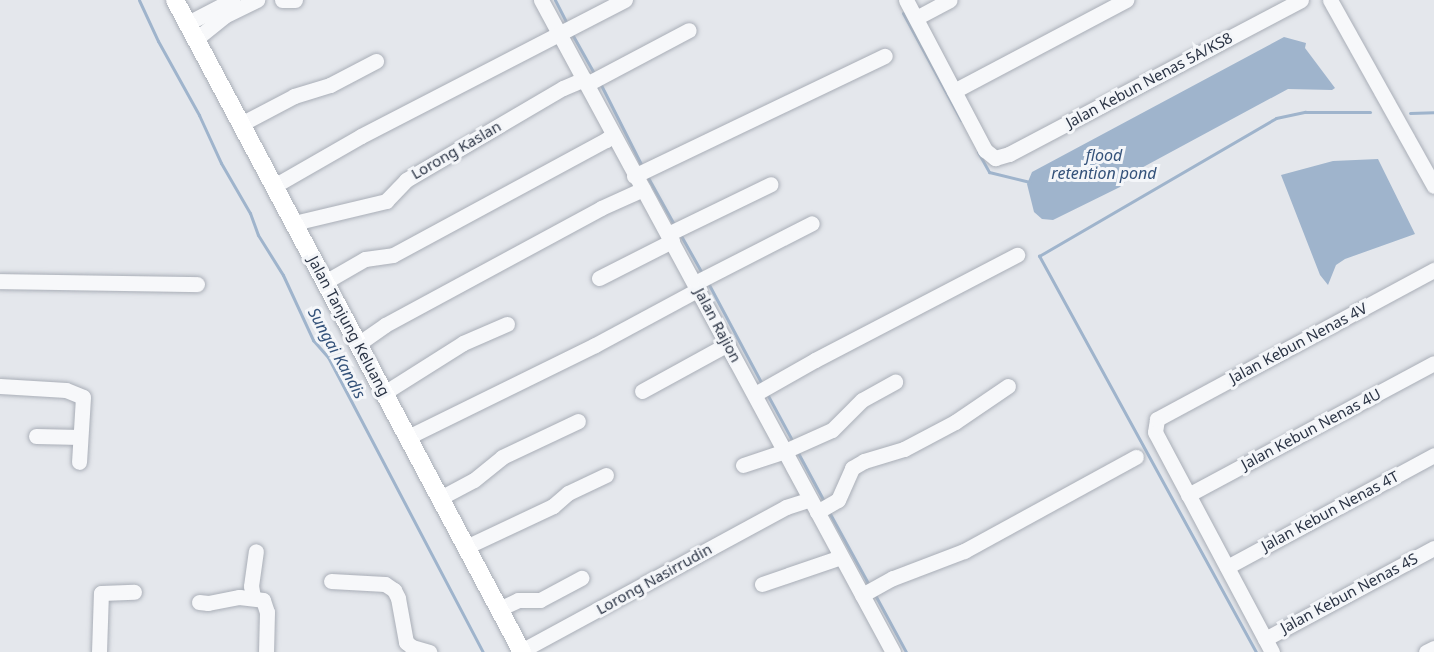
<!DOCTYPE html>
<html>
<head>
<meta charset="utf-8">
<style>
	body { margin:0 }
	#map { position:relative; width:1434px; height:652px; overflow:hidden; background:#e4e7ec; font-family:"Noto Sans",sans-serif }
	div>[style] { position:absolute }
	[style*='--x'] { left:calc(var(--x)*1px); top:calc(var(--y)*1px); width:calc(var(--w)*1px); rotate:calc(var(--a)*1deg) }
	.water>* { inset:0; background:#9fb4cc }
	.stream>* { height:3px; margin:-1.5px; padding:0 1.5px; transform-origin:1.5px; border-radius:1.5px; background:#9fb4cc }
	.roads { filter:drop-shadow(0 0 2px #a9aeb7) drop-shadow(0 0 2px #a9aeb7) }
	.minor>* { height:15px; margin:-7.5px; padding:0 7.5px; transform-origin:7.5px; border-radius:7.5px; background:#f7f8fa }
	.major>* { height:18px; margin:-9px; padding:0 9px; transform-origin:9px; border-radius:9px; background:#fff }
	span { translate:-50% -50%; white-space:nowrap; text-align:center; line-height:1.15; -webkit-text-stroke:6px #f4f6f9; paint-order:stroke }
	.street-label { font-size:15px; color:#2b3445 }
	.water-label { font-size:16px; color:#34527a; font-style:italic }
</style>
</head>
<body>
<div id="map">
	<div class="water">
		<div style="clip-path:polygon(1284px 37px,1306px 43px,1305px 48px,1335px 88px,1332px 90px,1288px 89px,1134px 172px,1120px 187px,1053px 220px,1042px 219px,1034px 212px,1027px 184px,1032px 172px)"></div>
		<div style="clip-path:polygon(1378px 159px,1415px 234px,1345px 259px,1336px 265px,1328px 285px,1320px 275px,1281px 175px,1333px 161px)"></div>
	</div>
	<div class="stream">
		<div style="--x:139;--y:0;--w:45;--a:65.1"></div>
		<div style="--x:158;--y:41;--w:85;--a:61"></div>
		<div style="--x:199;--y:115;--w:53;--a:65.4"></div>
		<div style="--x:221;--y:163;--w:58;--a:59.9"></div>
		<div style="--x:250;--y:213;--w:23;--a:70"></div>
		<div style="--x:258;--y:235;--w:47;--a:58"></div>
		<div style="--x:283;--y:275;--w:72;--a:65.2"></div>
		<div style="--x:313;--y:340;--w:23;--a:49"></div>
		<div style="--x:328;--y:357;--w:333;--a:62.3"></div>
		<div style="--x:555;--y:0;--w:28;--a:63"></div>
		<div style="--x:903;--y:13;--w:122;--a:61.5"></div>
		<div style="--x:572;--y:34;--w:47;--a:60.7"></div>
		<div style="--x:600;--y:83;--w:93;--a:63.2"></div>
		<div style="--x:1410;--y:113;--w:24;--a:-2"></div>
		<div style="--x:978;--y:152;--w:23;--a:61"></div>
		<div style="--x:989;--y:172;--w:42;--a:13.7"></div>
		<div style="--x:646;--y:174;--w:60;--a:60.9"></div>
		<div style="--x:680;--y:234;--w:45;--a:60.6"></div>
		<div style="--x:707;--y:281;--w:117;--a:61.9"></div>
		<div style="--x:766;--y:392;--w:57;--a:61.6"></div>
		<div style="--x:797;--y:451;--w:59;--a:61.7"></div>
		<div style="--x:829;--y:512;--w:83;--a:61.3"></div>
		<div style="--x:874;--y:593;--w:67;--a:61.5"></div>
		<div style="--x:1256;--y:652;--w:452;--a:-118.7"></div>
		<div style="--x:1039;--y:256;--w:274;--a:-30.2"></div>
		<div style="--x:1276;--y:118;--w:30;--a:-12"></div>
		<div style="--x:1305;--y:112;--w:65;--a:0"></div>
	</div>
	<div class="roads">
		<div class="minor">
			<div style="--x:282;--y:0;--w:13;--a:0"></div>
			<div style="--x:541;--y:0;--w:741;--a:61.64"></div>
			<div style="--x:906;--y:0;--w:170;--a:62.2"></div>
			<div style="--x:985;--y:150;--w:13;--a:39"></div>
			<div style="--x:995;--y:158;--w:15;--a:-16"></div>
			<div style="--x:1009;--y:154;--w:330;--a:-27.8"></div>
			<div style="--x:1330;--y:0;--w:213;--a:60.8"></div>
			<div style="--x:916;--y:18;--w:38;--a:-28"></div>
			<div style="--x:188;--y:23;--w:50;--a:-27.6"></div>
			<div style="--x:196;--y:39;--w:36;--a:-39"></div>
			<div style="--x:224;--y:16;--w:37;--a:-26"></div>
			<div style="--x:587;--y:84;--w:115;--a:-27.9"></div>
			<div style="--x:954;--y:91;--w:195;--a:-27.9"></div>
			<div style="--x:241;--y:124;--w:60;--a:-27.8"></div>
			<div style="--x:294;--y:96;--w:38;--a:-17"></div>
			<div style="--x:330;--y:85;--w:52;--a:-27.6"></div>
			<div style="--x:634;--y:176;--w:278;--a:-25.6"></div>
			<div style="--x:274;--y:186;--w:100;--a:-29.9"></div>
			<div style="--x:361;--y:136;--w:297;--a:-27.3"></div>
			<div style="--x:294;--y:223;--w:95;--a:-13.4"></div>
			<div style="--x:386;--y:201;--w:29;--a:-46"></div>
			<div style="--x:406;--y:180;--w:182;--a:-30.4"></div>
			<div style="--x:563;--y:88;--w:23;--a:-23"></div>
			<div style="--x:668;--y:234;--w:114;--a:-25.9"></div>
			<div style="--x:599;--y:278;--w:82;--a:-26.9"></div>
			<div style="--x:0;--y:281;--w:197;--a:0.9"></div>
			<div style="--x:325;--y:282;--w:46;--a:-29.9"></div>
			<div style="--x:365;--y:259;--w:28;--a:-8"></div>
			<div style="--x:393;--y:255;--w:242;--a:-28.4"></div>
			<div style="--x:606;--y:140;--w:9;--a:-41"></div>
			<div style="--x:695;--y:283;--w:131;--a:-27.1"></div>
			<div style="--x:358;--y:344;--w:33;--a:-35"></div>
			<div style="--x:385;--y:325;--w:246;--a:-28.4"></div>
			<div style="--x:601;--y:208;--w:46;--a:-24.3"></div>
			<div style="--x:0;--y:386;--w:66;--a:3.5"></div>
			<div style="--x:66;--y:390;--w:18;--a:22"></div>
			<div style="--x:83;--y:397;--w:65;--a:93.5"></div>
			<div style="--x:642;--y:391;--w:98;--a:-28.7"></div>
			<div style="--x:384;--y:393;--w:93;--a:-32.3"></div>
			<div style="--x:463;--y:343;--w:48;--a:-23.4"></div>
			<div style="--x:755;--y:394;--w:69;--a:-29.5"></div>
			<div style="--x:815;--y:360;--w:228;--a:-27.5"></div>
			<div style="--x:36;--y:436;--w:44;--a:1.3"></div>
			<div style="--x:408;--y:437;--w:208;--a:-26.2"></div>
			<div style="--x:595;--y:345;--w:118;--a:-28.3"></div>
			<div style="--x:743;--y:465;--w:44;--a:-18.4"></div>
			<div style="--x:785;--y:451;--w:51;--a:-24.1"></div>
			<div style="--x:832;--y:430;--w:42;--a:-45"></div>
			<div style="--x:862;--y:400;--w:38;--a:-29"></div>
			<div style="--x:1188;--y:495;--w:279;--a:-28.2"></div>
			<div style="--x:440;--y:498;--w:38;--a:-28"></div>
			<div style="--x:474;--y:480;--w:36;--a:-39"></div>
			<div style="--x:502;--y:457;--w:84;--a:-25.3"></div>
			<div style="--x:817;--y:512;--w:24;--a:-30"></div>
			<div style="--x:838;--y:500;--w:35;--a:-66"></div>
			<div style="--x:852;--y:468;--w:14;--a:-30"></div>
			<div style="--x:864;--y:461;--w:42;--a:-16.7"></div>
			<div style="--x:904;--y:449;--w:58;--a:-27.9"></div>
			<div style="--x:955;--y:422;--w:64;--a:-34.2"></div>
			<div style="--x:466;--y:547;--w:96;--a:-25.2"></div>
			<div style="--x:553;--y:506;--w:20;--a:-41"></div>
			<div style="--x:568;--y:493;--w:42;--a:-25.3"></div>
			<div style="--x:1227;--y:567;--w:235;--a:-28.4"></div>
			<div style="--x:331;--y:581;--w:54;--a:3.2"></div>
			<div style="--x:385;--y:584;--w:11;--a:34"></div>
			<div style="--x:394;--y:590;--w:9;--a:63"></div>
			<div style="--x:398;--y:598;--w:45;--a:79.7"></div>
			<div style="--x:406;--y:642;--w:8;--a:40"></div>
			<div style="--x:412;--y:647;--w:18;--a:16"></div>
			<div style="--x:762;--y:584;--w:83;--a:-18.9"></div>
			<div style="--x:862;--y:595;--w:35;--a:-29"></div>
			<div style="--x:893;--y:578;--w:76;--a:-20.8"></div>
			<div style="--x:964;--y:551;--w:196;--a:-28.7"></div>
			<div style="--x:253;--y:597;--w:11;--a:-100"></div>
			<div style="--x:251;--y:586;--w:35;--a:-82"></div>
			<div style="--x:199;--y:602;--w:9;--a:6"></div>
			<div style="--x:208;--y:603;--w:32;--a:-11"></div>
			<div style="--x:239;--y:597;--w:24;--a:7"></div>
			<div style="--x:263;--y:600;--w:13;--a:72"></div>
			<div style="--x:267;--y:612;--w:40;--a:91.4"></div>
			<div style="--x:499;--y:609;--w:21;--a:-25"></div>
			<div style="--x:518;--y:600;--w:22;--a:0"></div>
			<div style="--x:540;--y:600;--w:47;--a:-28.2"></div>
			<div style="--x:1265;--y:639;--w:192;--a:-28.3"></div>
			<div style="--x:521;--y:651;--w:302;--a:-28.5"></div>
			<div style="--x:786;--y:507;--w:25;--a:-18"></div>
			<div style="--x:99;--y:652;--w:59;--a:-88.1"></div>
			<div style="--x:101;--y:593;--w:33;--a:-2"></div>
			<div style="--x:1272;--y:652;--w:249;--a:-118"></div>
			<div style="--x:1155;--y:432;--w:13;--a:-81"></div>
			<div style="--x:1157;--y:419;--w:315;--a:-28.3"></div>
			<div style="--x:1426;--y:652;--w:9;--a:-27"></div>
		</div>
		<div class="major">
			<div style="--x:175;--y:0;--w:739;--a:61.98"></div>
		</div>
	</div>
	<div class="street-label">
		<span style="left:1149px;top:80px;rotate:-28deg">Jalan Kebun Nenas 5A/KS8</span>
		<span style="left:456px;top:150px;rotate:-30deg">Lorong Kaslan</span>
		<span style="left:718px;top:325px;rotate:62deg">Jalan Rajion</span>
		<span style="left:349px;top:326px;rotate:62deg">Jalan Tanjung Keluang</span>
		<span style="left:1298px;top:343px;rotate:-28deg">Jalan Kebun Nenas 4V</span>
		<span style="left:1311px;top:429px;rotate:-28deg">Jalan Kebun Nenas 4U</span>
		<span style="left:1330px;top:511px;rotate:-28deg">Jalan Kebun Nenas 4T</span>
		<span style="left:654px;top:579px;rotate:-29deg">Lorong Nasirrudin</span>
		<span style="left:1349px;top:593px;rotate:-28deg">Jalan Kebun Nenas 4S</span>
	</div>
	<div class="water-label">
		<span style="left:1104px;top:164px">flood<br>retention pond</span>
		<span style="left:337px;top:353px;rotate:61deg">Sungai Kandis</span>
	</div>
</div>
</body>
</html>
